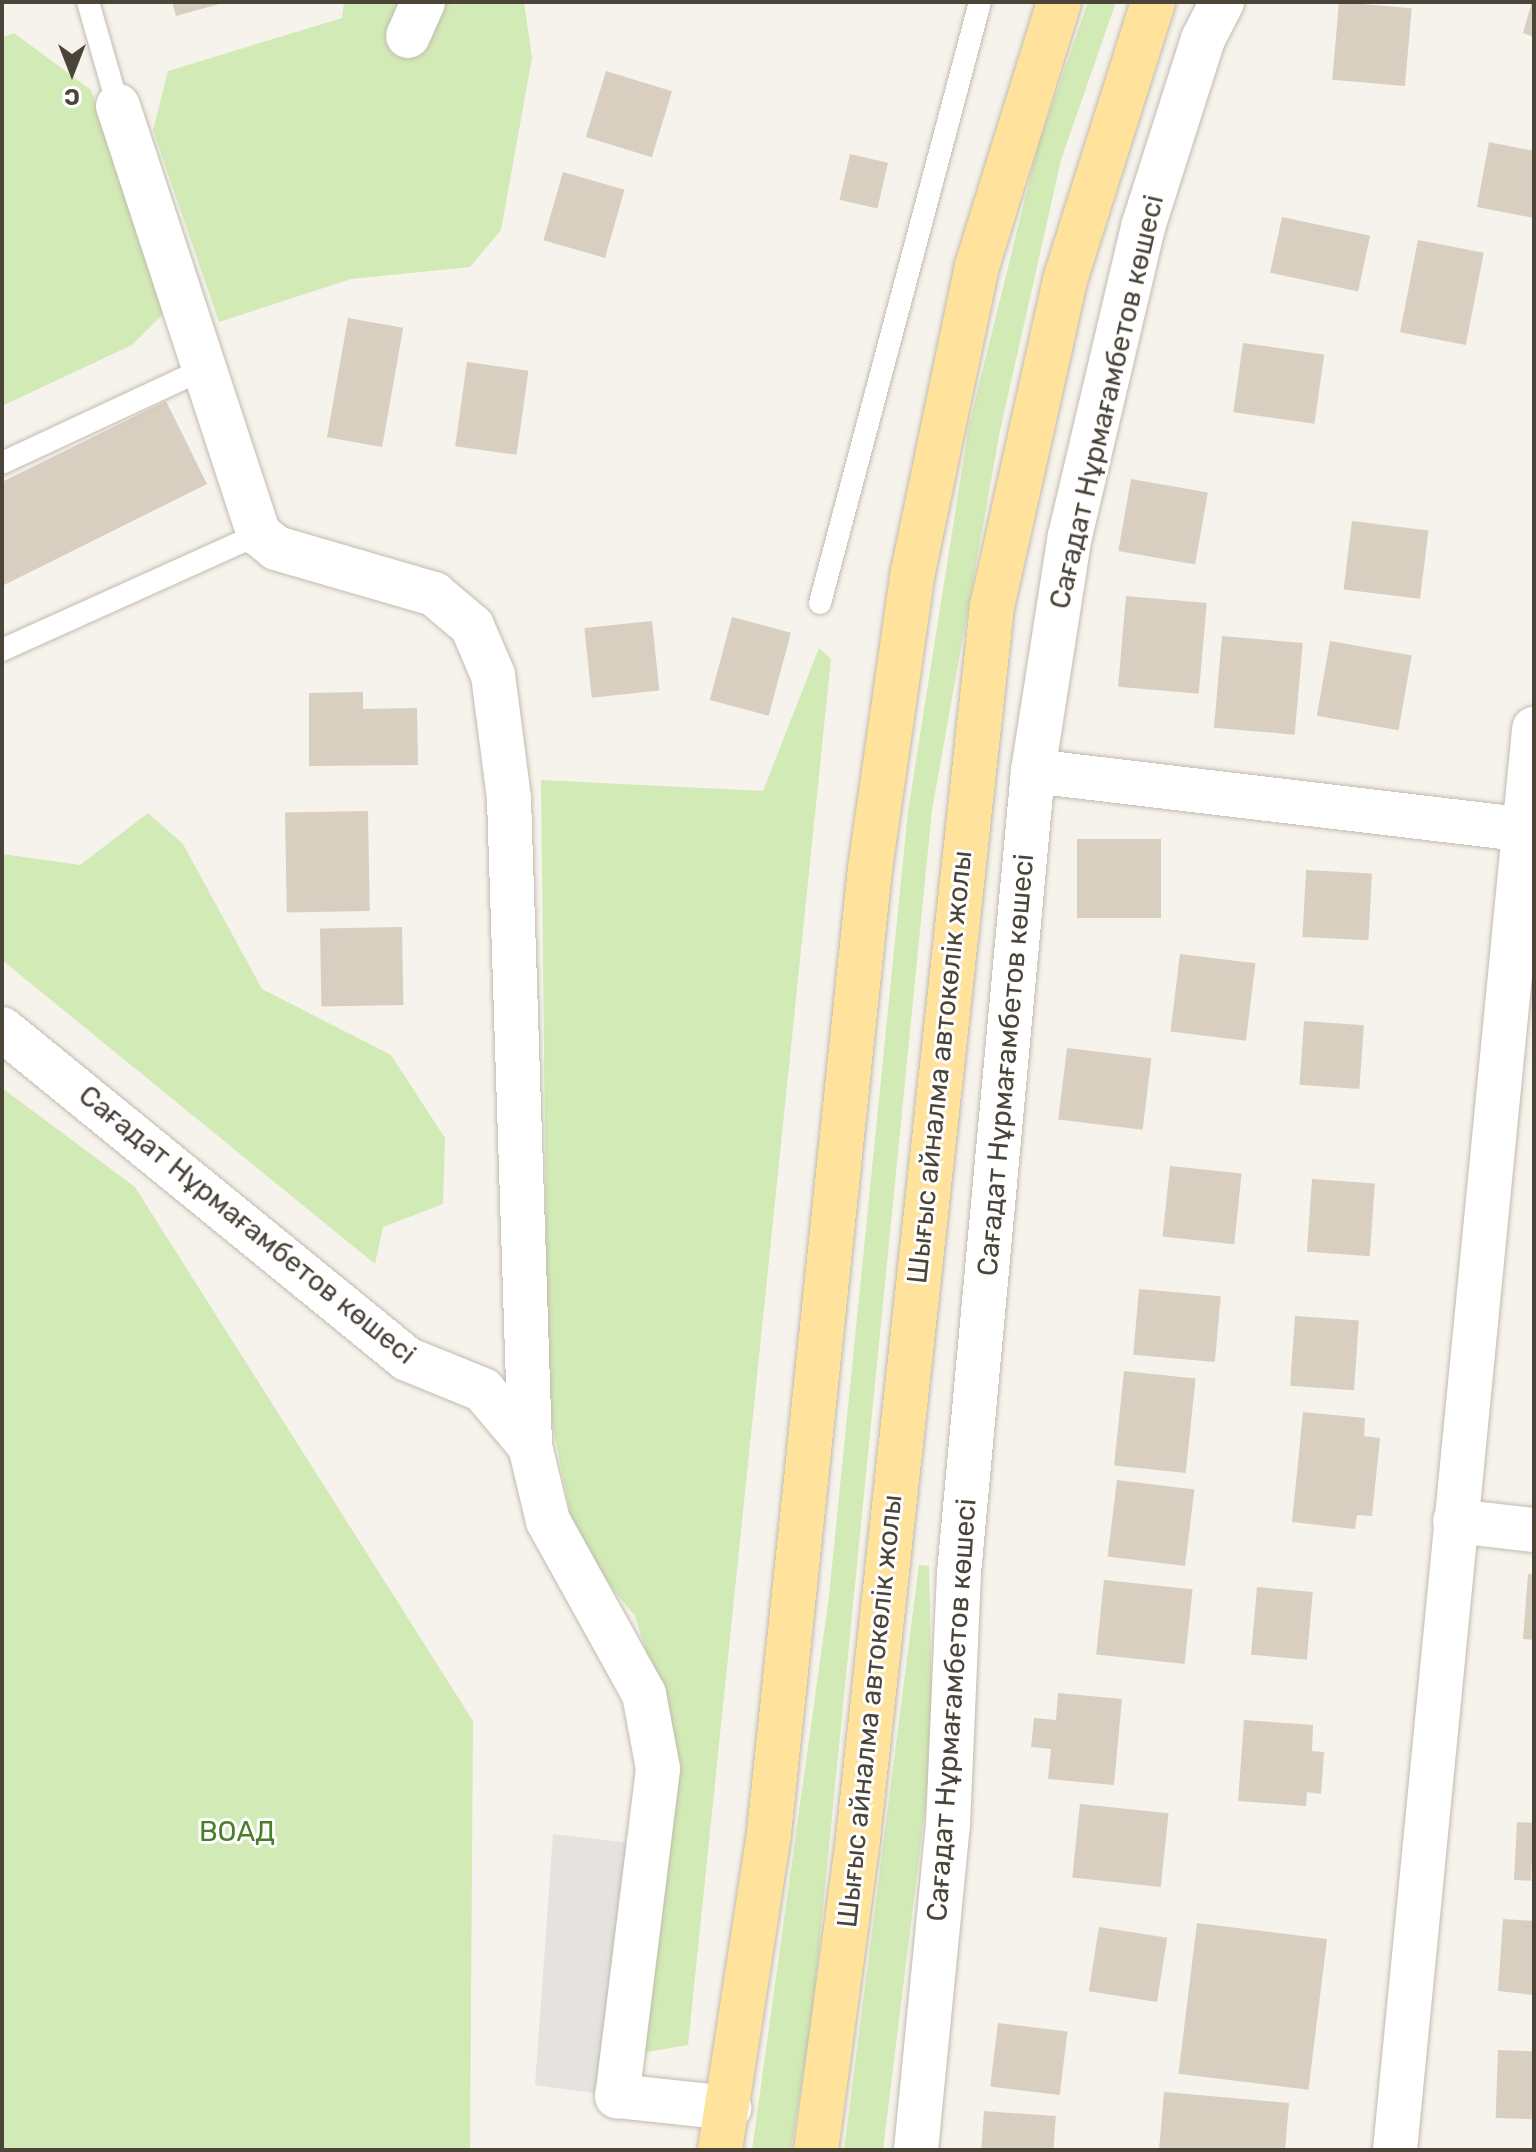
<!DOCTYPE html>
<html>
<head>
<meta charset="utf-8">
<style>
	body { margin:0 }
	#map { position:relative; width:1536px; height:2152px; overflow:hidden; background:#f6f3ec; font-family:Rubik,sans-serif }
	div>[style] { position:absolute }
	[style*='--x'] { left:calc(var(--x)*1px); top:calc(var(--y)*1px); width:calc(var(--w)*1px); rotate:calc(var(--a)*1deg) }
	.green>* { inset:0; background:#d2eab5 }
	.parking>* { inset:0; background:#e5e3e0 }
	.building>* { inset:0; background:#d8cfc1; transform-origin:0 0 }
	.roads { filter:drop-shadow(0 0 2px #c2bbae) drop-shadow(0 0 2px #c2bbae) }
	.service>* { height:22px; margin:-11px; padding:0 11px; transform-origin:11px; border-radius:11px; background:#fff }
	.minor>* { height:44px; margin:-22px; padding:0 22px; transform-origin:22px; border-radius:22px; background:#fff }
	.primary>* { height:44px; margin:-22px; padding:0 22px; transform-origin:22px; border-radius:22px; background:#ffe39c }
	span { translate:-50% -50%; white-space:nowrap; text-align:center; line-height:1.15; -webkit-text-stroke:6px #fff; paint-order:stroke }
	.street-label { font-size:28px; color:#4b4439 }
	.park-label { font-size:28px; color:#4a7f2a }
	.frame { position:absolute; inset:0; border:4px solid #4b4439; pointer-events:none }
	.north { position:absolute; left:32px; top:32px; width:80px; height:80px; -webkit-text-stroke:6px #fff; paint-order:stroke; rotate:180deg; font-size:22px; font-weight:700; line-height:32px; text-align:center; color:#4b4439 }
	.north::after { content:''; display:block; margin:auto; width:28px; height:36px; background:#4b4439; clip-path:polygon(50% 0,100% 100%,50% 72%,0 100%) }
</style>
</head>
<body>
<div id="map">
	<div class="green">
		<div style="clip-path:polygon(344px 2px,524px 2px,532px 58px,501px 230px,470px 267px,351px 279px,219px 322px,153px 130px,168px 71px,342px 18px)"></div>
		<div style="clip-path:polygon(1088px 2px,1116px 2px,1061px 160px,1000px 431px,932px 810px,812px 2018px,791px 2150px,752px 2150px,829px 1596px,908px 811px,969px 425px,1038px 146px)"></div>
		<div style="clip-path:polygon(14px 33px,91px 90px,165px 312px,132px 345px,2px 406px,2px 38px)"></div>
		<div style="clip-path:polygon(819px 648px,831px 659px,688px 2045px,641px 2053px,663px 1705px,635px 1616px,605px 1580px,571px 1517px,548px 1403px,541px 780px,763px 791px)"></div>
		<div style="clip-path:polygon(148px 813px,183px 844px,262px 989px,391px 1055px,445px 1138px,443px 1204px,383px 1227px,375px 1264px,2px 960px,2px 854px,80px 865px)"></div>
		<div style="clip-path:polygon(2px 1088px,135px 1187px,473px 1721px,470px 2150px,2px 2150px)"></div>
		<div style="clip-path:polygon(919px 1565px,929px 1566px,933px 1745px,883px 2150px,844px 2150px)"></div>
	</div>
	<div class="parking">
		<div style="clip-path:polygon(553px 1834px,649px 1845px,617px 2096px,535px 2085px)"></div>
	</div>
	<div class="building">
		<div style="clip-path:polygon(172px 2px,223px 2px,223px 3px,176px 16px)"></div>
		<div style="left:1339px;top:2px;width:73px;height:78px;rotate:5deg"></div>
		<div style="clip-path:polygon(1532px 2px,1534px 2px,1534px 37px,1523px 33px)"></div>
		<div style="left:606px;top:71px;width:69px;height:69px;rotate:17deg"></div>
		<div style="clip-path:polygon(1489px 142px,1534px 151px,1534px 218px,1477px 207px)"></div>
		<div style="left:850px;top:154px;width:39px;height:47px;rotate:13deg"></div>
		<div style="left:563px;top:172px;width:64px;height:71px;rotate:16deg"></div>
		<div style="left:1282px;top:217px;width:90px;height:57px;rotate:12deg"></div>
		<div style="left:1418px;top:240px;width:67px;height:94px;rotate:11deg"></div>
		<div style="left:348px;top:318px;width:56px;height:121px;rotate:10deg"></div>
		<div style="left:1243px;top:343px;width:82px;height:70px;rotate:8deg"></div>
		<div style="left:467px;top:362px;width:62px;height:85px;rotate:8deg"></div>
		<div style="clip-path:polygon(166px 401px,207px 484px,2px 586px,2px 482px)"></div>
		<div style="left:1131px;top:479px;width:78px;height:73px;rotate:10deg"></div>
		<div style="left:1352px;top:521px;width:77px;height:69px;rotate:7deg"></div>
		<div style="left:1126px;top:596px;width:81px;height:91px;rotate:5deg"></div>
		<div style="left:732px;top:617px;width:61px;height:86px;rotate:15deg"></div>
		<div style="left:652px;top:621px;width:70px;height:68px;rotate:84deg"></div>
		<div style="left:1222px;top:636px;width:81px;height:92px;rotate:5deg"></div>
		<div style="left:1330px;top:641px;width:83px;height:76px;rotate:10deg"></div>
		<div style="clip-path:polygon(363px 692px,363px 709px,417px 708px,418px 765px,309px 766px,309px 693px)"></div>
		<div style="left:368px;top:811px;width:100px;height:83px;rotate:89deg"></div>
		<div style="left:1077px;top:839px;width:84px;height:79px"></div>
		<div style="left:1306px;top:870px;width:66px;height:67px;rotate:3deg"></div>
		<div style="left:402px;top:927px;width:78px;height:82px;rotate:89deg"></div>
		<div style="left:1180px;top:954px;width:76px;height:78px;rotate:7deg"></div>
		<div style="left:1304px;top:1021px;width:60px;height:64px;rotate:4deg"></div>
		<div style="left:1067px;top:1048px;width:85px;height:72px;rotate:7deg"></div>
		<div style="left:1170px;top:1166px;width:72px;height:71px;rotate:6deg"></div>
		<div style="left:1312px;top:1179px;width:63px;height:73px;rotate:4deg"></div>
		<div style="left:1139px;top:1289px;width:82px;height:66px;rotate:5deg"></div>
		<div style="left:1295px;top:1316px;width:64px;height:70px;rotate:4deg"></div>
		<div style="left:1124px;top:1371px;width:72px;height:95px;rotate:6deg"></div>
		<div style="clip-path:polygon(1303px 1412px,1365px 1418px,1364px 1436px,1380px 1438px,1372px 1516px,1357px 1515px,1355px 1529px,1292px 1522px)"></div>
		<div style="left:1117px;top:1480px;width:78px;height:77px;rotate:7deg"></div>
		<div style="clip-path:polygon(1528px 1574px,1534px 1574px,1534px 1640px,1523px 1639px)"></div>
		<div style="left:1104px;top:1580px;width:89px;height:75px;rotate:6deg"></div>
		<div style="left:1257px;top:1587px;width:56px;height:68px;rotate:5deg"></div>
		<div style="clip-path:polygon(1058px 1693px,1122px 1699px,1114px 1785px,1048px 1779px,1051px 1749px,1031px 1747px,1034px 1718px,1056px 1720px)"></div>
		<div style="clip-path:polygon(1244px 1720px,1313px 1725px,1312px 1751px,1324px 1752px,1321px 1794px,1307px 1792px,1306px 1806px,1238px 1801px)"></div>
		<div style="left:1080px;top:1804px;width:89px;height:74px;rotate:6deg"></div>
		<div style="left:1517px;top:1822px;width:17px;height:58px;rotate:3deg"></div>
		<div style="clip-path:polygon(1503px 1919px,1534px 1921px,1534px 1995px,1498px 1991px)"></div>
		<div style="left:1197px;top:1923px;width:131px;height:152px;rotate:7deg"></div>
		<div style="left:1099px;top:1927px;width:69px;height:65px;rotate:9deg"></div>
		<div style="left:998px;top:2023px;width:70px;height:64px;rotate:7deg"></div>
		<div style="left:1498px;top:2050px;width:36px;height:68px;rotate:2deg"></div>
		<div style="clip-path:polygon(1164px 2092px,1289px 2103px,1285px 2150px,1159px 2150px)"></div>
		<div style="left:984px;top:2111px;width:72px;height:39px;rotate:4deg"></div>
	</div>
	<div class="roads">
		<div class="service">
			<div style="--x:88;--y:2;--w:108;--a:73.9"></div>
			<div style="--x:2;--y:463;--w:223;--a:-25"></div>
			<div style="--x:820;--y:603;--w:622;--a:-75.09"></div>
			<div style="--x:2;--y:650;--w:282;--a:-24.3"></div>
		</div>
		<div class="minor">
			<div style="--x:408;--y:36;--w:37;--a:-66"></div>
			<div style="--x:118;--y:106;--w:451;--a:71.8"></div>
			<div style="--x:259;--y:534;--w:22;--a:39"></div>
			<div style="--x:276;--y:548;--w:165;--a:16.2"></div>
			<div style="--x:434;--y:594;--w:50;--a:40.1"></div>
			<div style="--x:472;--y:626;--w:53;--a:66.8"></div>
			<div style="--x:493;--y:675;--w:125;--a:82.6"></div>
			<div style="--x:509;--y:799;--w:647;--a:88.14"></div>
			<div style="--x:530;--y:1446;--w:77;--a:76.5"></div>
			<div style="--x:548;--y:1521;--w:198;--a:61"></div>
			<div style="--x:644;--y:1694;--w:76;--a:79.4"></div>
			<div style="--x:658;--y:1769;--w:330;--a:97.1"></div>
			<div style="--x:617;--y:2096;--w:113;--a:6.1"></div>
			<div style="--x:1033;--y:771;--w:490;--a:6.8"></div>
			<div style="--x:2;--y:1029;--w:522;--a:39.17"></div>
			<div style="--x:407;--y:1359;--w:82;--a:22.2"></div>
			<div style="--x:483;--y:1390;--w:73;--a:50"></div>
			<div style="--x:1455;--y:1521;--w:80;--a:6.5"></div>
			<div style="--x:916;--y:2150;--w:327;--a:-84.4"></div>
			<div style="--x:948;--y:1825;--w:252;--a:-87.5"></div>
			<div style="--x:959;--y:1573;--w:805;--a:-84.73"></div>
			<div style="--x:1033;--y:771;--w:238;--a:-81.1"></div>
			<div style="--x:1070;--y:536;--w:318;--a:-76.7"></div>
			<div style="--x:1143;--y:227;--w:197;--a:-72.3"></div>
			<div style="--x:1203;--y:39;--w:42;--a:-62.8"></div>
			<div style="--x:1395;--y:2150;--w:1428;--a:-84.41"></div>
		</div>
		<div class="primary">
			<div style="--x:720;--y:2150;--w:321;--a:-81.2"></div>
			<div style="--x:769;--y:1833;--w:969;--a:-84.02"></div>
			<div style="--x:870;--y:869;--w:300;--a:-81.8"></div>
			<div style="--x:913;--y:572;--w:313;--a:-78.2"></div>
			<div style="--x:977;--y:266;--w:276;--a:-72.7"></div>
			<div style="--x:816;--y:2150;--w:315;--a:-82.3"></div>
			<div style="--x:858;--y:1838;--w:1238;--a:-83.79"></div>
			<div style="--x:992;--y:607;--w:335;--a:-77.4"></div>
			<div style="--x:1065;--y:280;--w:292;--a:-72.4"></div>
		</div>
	</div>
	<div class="street-label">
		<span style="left:1107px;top:402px;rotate:-77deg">Сағадат Нұрмағамбетов көшесі</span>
		<span style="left:1006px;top:1065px;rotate:-85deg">Сағадат Нұрмағамбетов көшесі</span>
		<span style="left:940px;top:1067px;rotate:-84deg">Шығыс айналма автокөлік жолы</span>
		<span style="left:247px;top:1225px;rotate:39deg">Сағадат Нұрмағамбетов көшесі</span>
		<span style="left:952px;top:1710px;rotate:-86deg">Сағадат Нұрмағамбетов көшесі</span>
		<span style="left:870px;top:1711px;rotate:-84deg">Шығыс айналма автокөлік жолы</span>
	</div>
	<div class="park-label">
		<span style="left:237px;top:1832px">ВОАД</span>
	</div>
	<div class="frame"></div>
	<div class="north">С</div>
</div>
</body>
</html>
